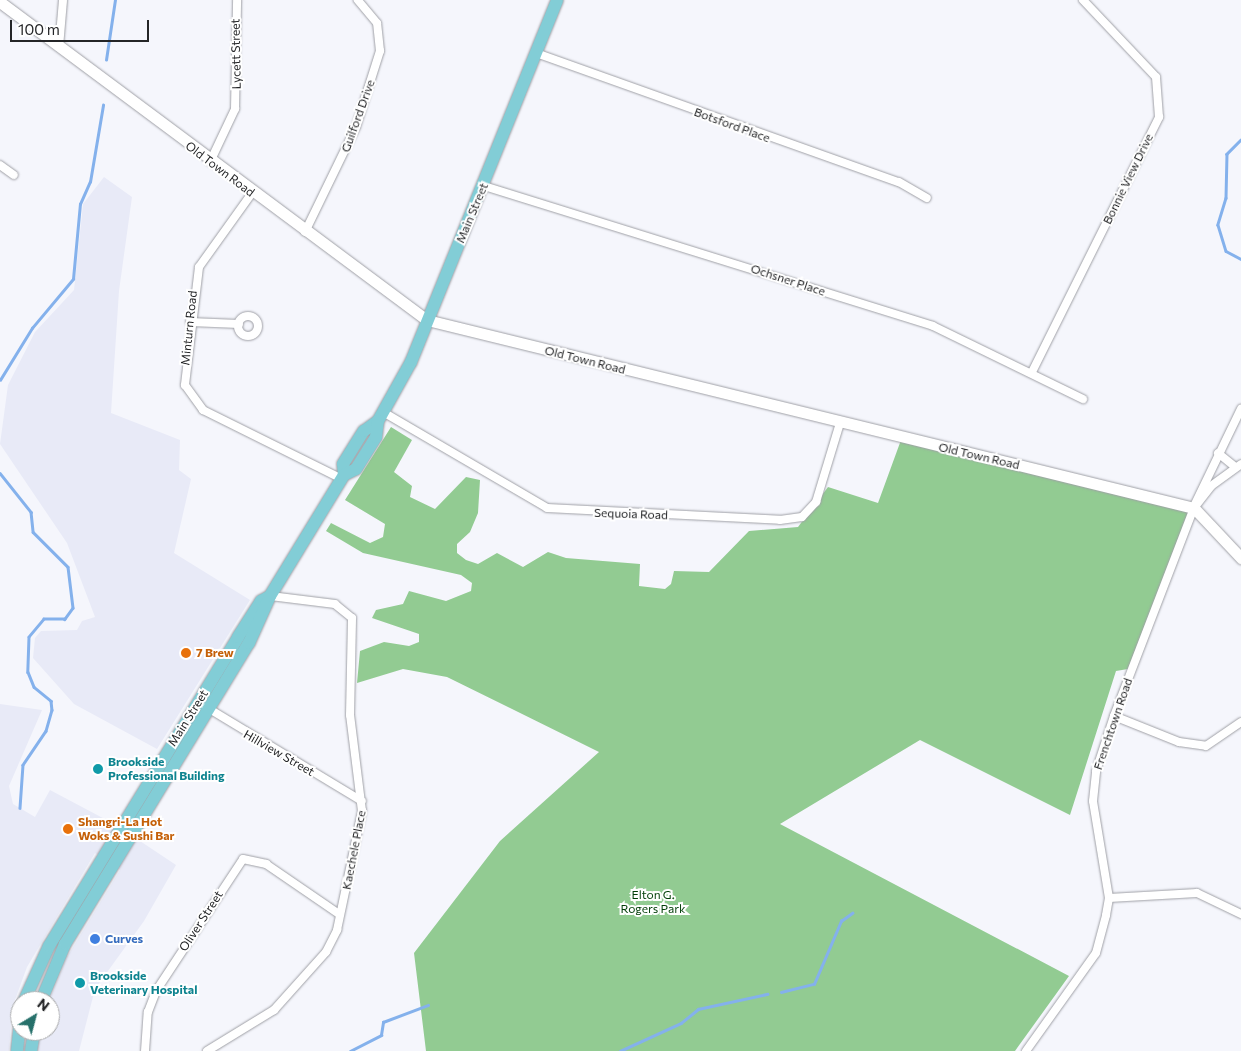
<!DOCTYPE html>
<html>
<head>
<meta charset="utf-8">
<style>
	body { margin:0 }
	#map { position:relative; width:1241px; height:1051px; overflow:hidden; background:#f5f6fc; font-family:Commissioner,sans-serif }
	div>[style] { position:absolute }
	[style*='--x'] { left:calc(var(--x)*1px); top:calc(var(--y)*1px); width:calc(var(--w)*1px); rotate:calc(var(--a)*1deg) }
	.built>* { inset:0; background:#e8eaf7 }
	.forest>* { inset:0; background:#92cb92 }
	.stream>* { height:2.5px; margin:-1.25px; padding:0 1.25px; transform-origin:1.25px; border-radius:1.25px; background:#84b1ec }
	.roads { filter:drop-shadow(0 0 1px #9fa0a6) drop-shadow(0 0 1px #9fa0a6) }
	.minor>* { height:8px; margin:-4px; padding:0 4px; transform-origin:4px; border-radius:4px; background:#fff }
	.minor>.ring { margin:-4px; padding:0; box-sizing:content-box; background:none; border:8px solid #fff; border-radius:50% }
	.secondary>* { height:11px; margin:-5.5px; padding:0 5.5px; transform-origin:5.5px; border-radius:5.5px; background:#fff }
	.primary>* { height:12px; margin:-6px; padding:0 6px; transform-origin:6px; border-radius:6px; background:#82cdd6 }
	.dots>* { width:14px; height:14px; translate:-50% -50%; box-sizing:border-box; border:2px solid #fff; border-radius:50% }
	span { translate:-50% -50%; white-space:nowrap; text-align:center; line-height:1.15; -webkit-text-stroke:4px #fff; paint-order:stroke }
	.street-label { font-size:12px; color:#242527 }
	.food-label { font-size:12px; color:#c56008; font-weight:700 }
	.left { translate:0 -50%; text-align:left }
	.culture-label { font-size:12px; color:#0d838f; font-weight:700 }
	.park-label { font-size:12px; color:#003e07 }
	.shop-label { font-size:12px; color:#366cbe; font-weight:700 }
	.north { position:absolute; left:10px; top:991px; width:50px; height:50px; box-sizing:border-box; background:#fff; border:1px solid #a7a8a9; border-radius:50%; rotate:37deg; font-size:14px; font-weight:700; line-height:20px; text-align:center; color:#242527 }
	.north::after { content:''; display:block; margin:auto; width:18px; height:22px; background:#26706a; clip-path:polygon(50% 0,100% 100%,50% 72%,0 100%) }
	.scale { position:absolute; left:10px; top:20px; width:139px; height:22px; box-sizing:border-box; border:2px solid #242527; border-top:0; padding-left:6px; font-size:15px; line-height:18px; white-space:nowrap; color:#242527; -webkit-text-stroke:4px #fff; paint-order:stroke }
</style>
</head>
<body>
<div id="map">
	<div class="built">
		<div style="clip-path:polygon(104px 177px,132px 197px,119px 291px,111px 413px,180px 440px,179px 470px,191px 479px,174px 553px,250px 600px,157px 749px,74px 704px,33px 658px,35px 638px,41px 631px,77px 630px,82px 621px,95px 617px,67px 543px,0 444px,8px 385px,35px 332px,74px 290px,83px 204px)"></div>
		<div style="clip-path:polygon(0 704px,42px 710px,9px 786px,13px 804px,35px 817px,50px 790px,116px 825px,176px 865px,144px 921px,95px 989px,79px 1051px,36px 1051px,41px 1031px,50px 1031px,49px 1001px,67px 957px,120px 870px,95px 853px,27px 967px,12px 1008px,9px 1051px,0 1051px)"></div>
	</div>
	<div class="forest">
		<div style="clip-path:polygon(391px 427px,412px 440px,394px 472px,412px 486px,410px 497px,435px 509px,466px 477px,480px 480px,478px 513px,470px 532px,457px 544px,457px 553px,466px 560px,478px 564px,497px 553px,523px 567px,548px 552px,566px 558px,640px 564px,639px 586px,665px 589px,671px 584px,674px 571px,709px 572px,749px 531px,798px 527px,828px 487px,878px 503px,901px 440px,1190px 509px,1128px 669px,1116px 671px,1070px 815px,920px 740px,780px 824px,1069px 976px,1015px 1051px,426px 1051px,414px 953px,500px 841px,599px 752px,447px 677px,403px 669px,357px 683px,360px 651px,384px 642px,409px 646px,419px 642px,419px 634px,372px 618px,376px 610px,403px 604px,409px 591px,446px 601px,471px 591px,472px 583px,461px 575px,363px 553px,326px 531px,331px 523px,370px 543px,383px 537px,385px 524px,345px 500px)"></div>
	</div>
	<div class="stream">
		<div style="--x:106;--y:60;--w:61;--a:-81.5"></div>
		<div style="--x:1241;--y:140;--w:20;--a:135"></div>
		<div style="--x:1227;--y:154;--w:44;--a:91.3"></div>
		<div style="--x:1226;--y:198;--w:28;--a:107"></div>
		<div style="--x:1218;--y:225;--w:27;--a:73"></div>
		<div style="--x:1226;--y:251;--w:17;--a:28"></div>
		<div style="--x:0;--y:380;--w:61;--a:-58.4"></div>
		<div style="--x:32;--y:328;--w:64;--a:-50.1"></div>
		<div style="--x:73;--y:279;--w:75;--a:-84.7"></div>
		<div style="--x:80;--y:204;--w:24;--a:-66"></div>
		<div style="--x:90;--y:182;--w:78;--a:-80.4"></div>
		<div style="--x:0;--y:473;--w:50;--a:51.5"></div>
		<div style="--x:31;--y:512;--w:20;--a:84"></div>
		<div style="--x:33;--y:532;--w:49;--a:45"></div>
		<div style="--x:68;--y:567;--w:41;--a:83"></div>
		<div style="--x:73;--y:608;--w:14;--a:126"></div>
		<div style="--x:65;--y:619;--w:21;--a:180"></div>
		<div style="--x:44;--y:619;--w:23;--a:130"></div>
		<div style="--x:29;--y:637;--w:35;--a:92"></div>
		<div style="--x:28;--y:672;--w:16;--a:68"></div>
		<div style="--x:34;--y:687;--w:22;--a:39"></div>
		<div style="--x:51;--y:701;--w:9;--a:84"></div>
		<div style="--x:52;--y:710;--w:22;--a:106"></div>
		<div style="--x:46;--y:731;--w:41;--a:124.1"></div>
		<div style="--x:23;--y:765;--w:43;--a:94"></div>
		<div style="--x:781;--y:992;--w:34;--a:-14"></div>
		<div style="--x:814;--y:984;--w:69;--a:-66.8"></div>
		<div style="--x:841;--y:921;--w:14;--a:-36"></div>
		<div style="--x:350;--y:1051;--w:35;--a:-27"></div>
		<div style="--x:381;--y:1035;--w:13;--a:-81"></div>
		<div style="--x:383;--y:1022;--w:48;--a:-20.7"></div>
		<div style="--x:620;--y:1051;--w:67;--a:-24.7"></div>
		<div style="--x:681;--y:1023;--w:22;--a:-39"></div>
		<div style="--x:698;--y:1009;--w:71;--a:-12.3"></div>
	</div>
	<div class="roads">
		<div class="minor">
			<div style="--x:59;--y:47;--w:47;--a:-85.1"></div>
			<div style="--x:536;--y:53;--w:385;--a:19.6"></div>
			<div style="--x:899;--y:182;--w:32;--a:30"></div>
			<div style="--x:210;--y:162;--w:59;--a:-64.7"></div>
			<div style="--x:235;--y:109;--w:109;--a:-88.9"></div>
			<div style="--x:0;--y:165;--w:17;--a:36"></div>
			<div style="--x:484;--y:186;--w:470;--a:17.3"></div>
			<div style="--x:933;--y:326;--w:167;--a:26"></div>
			<div style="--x:252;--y:193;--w:91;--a:125.6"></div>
			<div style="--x:199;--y:267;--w:119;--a:96.8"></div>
			<div style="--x:185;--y:385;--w:31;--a:54"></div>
			<div style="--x:203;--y:410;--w:155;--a:26.4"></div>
			<div style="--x:305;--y:232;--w:117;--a:-64.1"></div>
			<div style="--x:356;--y:127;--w:80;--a:-72.5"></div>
			<div style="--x:380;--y:51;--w:28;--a:-96"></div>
			<div style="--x:377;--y:23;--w:30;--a:-130"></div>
			<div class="ring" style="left:238px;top:316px;width:12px;height:12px"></div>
			<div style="--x:190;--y:322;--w:49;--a:2.3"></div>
			<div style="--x:1032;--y:372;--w:285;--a:-63.5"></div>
			<div style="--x:1159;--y:117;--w:40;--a:-94.3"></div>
			<div style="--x:1156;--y:77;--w:106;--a:-133.5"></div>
			<div style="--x:383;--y:412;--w:190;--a:30.3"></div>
			<div style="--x:547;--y:508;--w:233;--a:2.9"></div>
			<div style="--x:780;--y:520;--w:22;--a:-8"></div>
			<div style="--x:802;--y:517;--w:21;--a:-47"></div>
			<div style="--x:816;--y:502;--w:83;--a:-73.1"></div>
			<div style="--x:1218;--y:453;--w:22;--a:39"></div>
			<div style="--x:1195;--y:504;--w:106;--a:-64.2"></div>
			<div style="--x:206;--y:707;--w:182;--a:31.1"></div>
			<div style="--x:1114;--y:716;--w:70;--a:21.8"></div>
			<div style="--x:1179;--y:742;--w:27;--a:8"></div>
			<div style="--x:1206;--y:746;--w:42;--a:-34.4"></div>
			<div style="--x:1109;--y:898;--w:88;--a:-3.3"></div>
			<div style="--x:1197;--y:893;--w:49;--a:25.5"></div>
			<div style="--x:145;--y:1051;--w:39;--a:-86"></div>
			<div style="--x:148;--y:1012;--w:22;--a:-69"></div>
			<div style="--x:156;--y:991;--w:158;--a:-56.6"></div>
			<div style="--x:243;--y:859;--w:24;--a:12"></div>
			<div style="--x:266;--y:864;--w:88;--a:34.4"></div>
			<div style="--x:207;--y:1051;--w:79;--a:-31.5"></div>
			<div style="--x:274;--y:1010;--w:78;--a:-48.1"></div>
			<div style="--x:326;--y:952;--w:25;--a:-63"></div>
			<div style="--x:337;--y:930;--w:122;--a:-78.1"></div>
			<div style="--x:362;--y:811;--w:97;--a:-97.1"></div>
			<div style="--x:350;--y:715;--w:97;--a:-88.8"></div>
			<div style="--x:352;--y:618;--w:22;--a:-141"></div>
			<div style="--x:335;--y:604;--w:65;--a:-173"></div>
			<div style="--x:1026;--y:1051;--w:120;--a:-54.5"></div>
			<div style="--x:1096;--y:953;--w:39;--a:-75"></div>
			<div style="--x:1106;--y:915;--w:17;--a:-80"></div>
			<div style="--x:1109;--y:898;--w:98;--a:-99.4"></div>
			<div style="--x:1093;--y:801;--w:30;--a:-84"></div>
			<div style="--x:1096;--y:771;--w:58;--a:-71.9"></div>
			<div style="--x:1114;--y:716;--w:223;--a:-69"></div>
			<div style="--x:1194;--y:508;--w:28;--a:-52"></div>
			<div style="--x:1211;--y:486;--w:37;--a:-36"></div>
		</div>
		<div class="secondary">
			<div style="--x:0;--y:2;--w:532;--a:36.68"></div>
			<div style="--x:427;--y:320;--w:790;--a:13.77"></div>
			<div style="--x:1194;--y:508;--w:69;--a:46.8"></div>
		</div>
		<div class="primary">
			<div style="--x:344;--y:475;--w:11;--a:-95"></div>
			<div style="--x:343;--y:464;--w:39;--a:-58"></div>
			<div style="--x:364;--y:431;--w:17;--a:-36"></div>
			<div style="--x:378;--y:421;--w:68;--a:-60.8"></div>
			<div style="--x:411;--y:362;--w:390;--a:-68"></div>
			<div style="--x:24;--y:1001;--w:60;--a:-65.6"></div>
			<div style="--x:49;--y:946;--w:362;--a:-58.5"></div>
			<div style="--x:238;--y:637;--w:43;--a:-57.4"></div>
			<div style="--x:261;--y:601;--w:10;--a:-29"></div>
			<div style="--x:41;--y:1001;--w:62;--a:-67.2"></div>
			<div style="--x:65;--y:944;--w:353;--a:-58.6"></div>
			<div style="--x:249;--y:643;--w:51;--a:-65.9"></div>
			<div style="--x:270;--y:596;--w:142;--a:-58.6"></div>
			<div style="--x:344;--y:475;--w:13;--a:-27"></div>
			<div style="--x:356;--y:469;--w:38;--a:-58"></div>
			<div style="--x:376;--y:437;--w:16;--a:-83"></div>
			<div style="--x:17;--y:1051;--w:30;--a:-84"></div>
			<div style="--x:31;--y:1051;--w:20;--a:-81"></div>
		</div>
	</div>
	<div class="dots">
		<div style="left:186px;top:653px;background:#e8710a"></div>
		<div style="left:98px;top:769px;background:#0f9aa8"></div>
		<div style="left:68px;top:829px;background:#e8710a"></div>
		<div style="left:95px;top:939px;background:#3f7fe0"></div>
		<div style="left:80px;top:983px;background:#0f9aa8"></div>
	</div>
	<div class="street-label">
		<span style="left:236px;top:54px;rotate:-91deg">Lycett Street</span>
		<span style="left:358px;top:116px;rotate:-70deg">Guilford Drive</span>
		<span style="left:732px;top:125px;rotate:20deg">Botsford Place</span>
		<span style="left:220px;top:169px;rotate:37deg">Old Town Road</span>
		<span style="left:1128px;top:179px;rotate:-64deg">Bonnie View Drive</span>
		<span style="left:472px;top:213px;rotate:-67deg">Main Street</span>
		<span style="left:788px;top:280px;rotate:18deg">Ochsner Place</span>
		<span style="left:189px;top:328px;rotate:-84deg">Minturn Road</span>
		<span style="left:585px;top:360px;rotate:14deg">Old Town Road</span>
		<span style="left:979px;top:456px;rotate:13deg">Old Town Road</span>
		<span style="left:631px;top:514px;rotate:2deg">Sequoia Road</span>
		<span style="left:188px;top:718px;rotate:-58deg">Main Street</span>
		<span style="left:1113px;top:724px;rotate:-71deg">Frenchtown Road</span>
		<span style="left:279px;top:753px;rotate:30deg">Hillview Street</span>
		<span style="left:354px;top:850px;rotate:-79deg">Kaechele Place</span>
		<span style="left:201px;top:921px;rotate:-57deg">Oliver Street</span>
	</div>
	<div class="food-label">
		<span class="left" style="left:196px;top:653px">7 Brew</span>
		<span class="left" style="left:78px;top:829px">Shangri-La Hot<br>Woks &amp; Sushi Bar</span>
	</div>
	<div class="culture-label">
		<span class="left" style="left:108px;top:769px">Brookside<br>Professional Building</span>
		<span class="left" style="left:90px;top:983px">Brookside<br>Veterinary Hospital</span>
	</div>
	<div class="park-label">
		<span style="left:653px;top:902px">Elton G.<br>Rogers Park</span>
	</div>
	<div class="shop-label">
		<span class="left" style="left:105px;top:939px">Curves</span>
	</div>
	<div class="north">N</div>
	<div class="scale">100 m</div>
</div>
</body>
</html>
